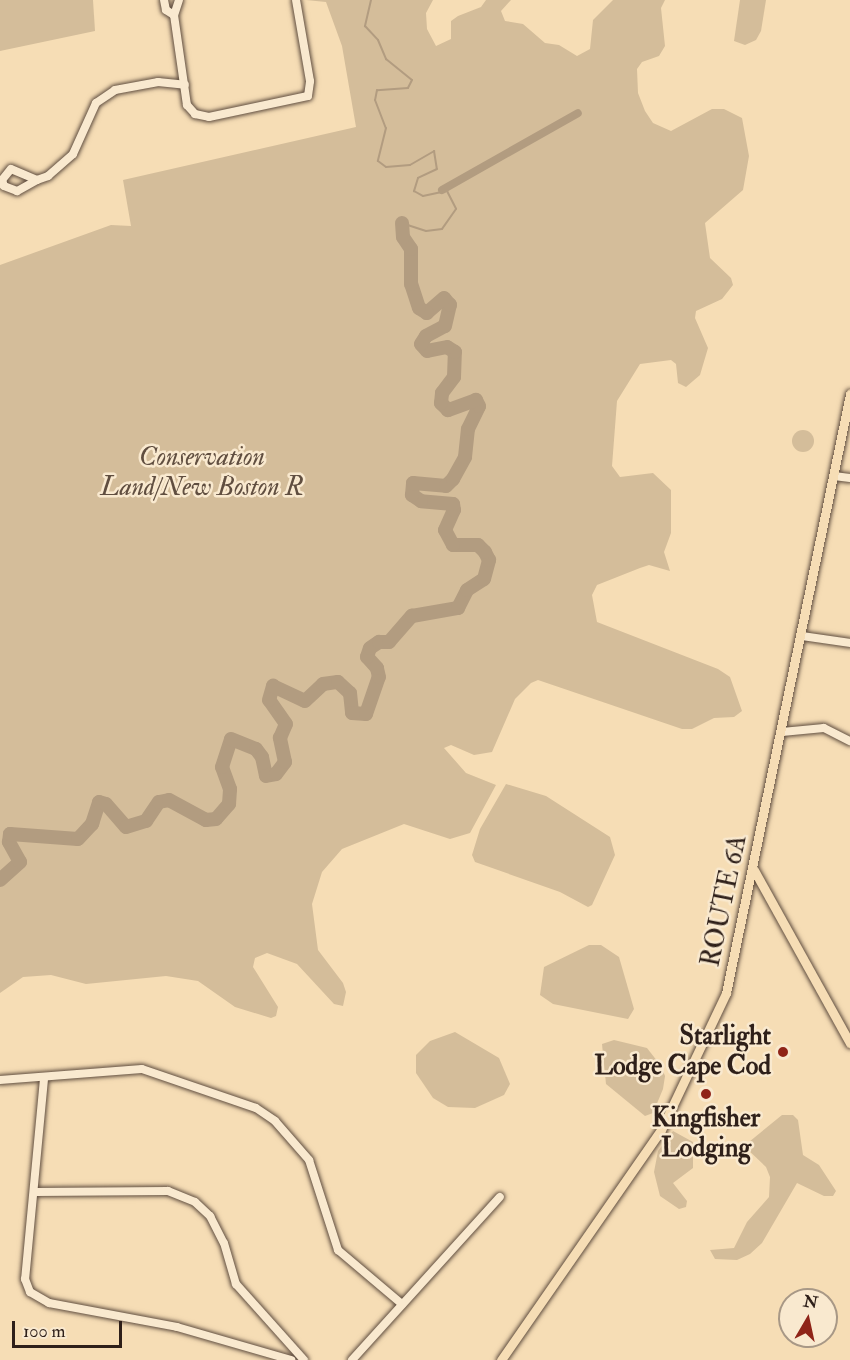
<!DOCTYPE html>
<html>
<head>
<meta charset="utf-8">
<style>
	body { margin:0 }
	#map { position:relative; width:850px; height:1360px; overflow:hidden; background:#f6ddb5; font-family:"IM FELL Double Pica",serif }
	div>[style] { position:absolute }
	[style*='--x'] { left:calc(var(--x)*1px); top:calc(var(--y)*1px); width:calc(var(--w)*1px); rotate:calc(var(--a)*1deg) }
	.green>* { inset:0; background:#d4bd9a }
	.round { border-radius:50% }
	.stream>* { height:2px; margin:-1px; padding:0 1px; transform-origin:1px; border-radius:1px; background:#b29c80 }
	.canal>* { height:8px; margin:-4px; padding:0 4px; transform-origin:4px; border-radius:4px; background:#b29c80 }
	.river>* { height:14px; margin:-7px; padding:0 7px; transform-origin:7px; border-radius:7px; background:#b29c80 }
	.roads { filter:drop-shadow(0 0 2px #604e40) drop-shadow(0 0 2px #604e40) }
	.minor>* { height:8px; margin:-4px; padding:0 4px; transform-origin:4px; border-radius:4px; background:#f9e9cf }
	.major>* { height:9px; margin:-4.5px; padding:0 4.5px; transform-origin:4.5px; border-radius:4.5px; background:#f6ddb5 }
	.dots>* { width:16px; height:16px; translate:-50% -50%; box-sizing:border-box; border:3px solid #f9e9cf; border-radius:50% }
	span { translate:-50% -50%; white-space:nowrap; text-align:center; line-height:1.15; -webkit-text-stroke:5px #f9e9cf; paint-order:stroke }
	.park-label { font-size:26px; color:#604e40; font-style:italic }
	.street-label { font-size:26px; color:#2e1f19 }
	.poi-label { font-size:26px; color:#2e1f19; font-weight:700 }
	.right { translate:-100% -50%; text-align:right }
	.north { position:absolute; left:778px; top:1288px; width:60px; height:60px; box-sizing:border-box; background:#f9e9cf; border:2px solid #a89886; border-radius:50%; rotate:9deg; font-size:16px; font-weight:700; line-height:24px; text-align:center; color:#2e1f19 }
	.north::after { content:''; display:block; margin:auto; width:21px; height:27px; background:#8f2418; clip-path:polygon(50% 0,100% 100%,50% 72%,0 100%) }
	.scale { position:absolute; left:12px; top:1321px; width:110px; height:27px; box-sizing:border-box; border:3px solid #2e1f19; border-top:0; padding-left:8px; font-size:18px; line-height:21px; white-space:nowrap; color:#2e1f19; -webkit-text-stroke:4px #f9e9cf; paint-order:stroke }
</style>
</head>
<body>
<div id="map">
	<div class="green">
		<div style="clip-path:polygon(0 0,93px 0,95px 31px,0 51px)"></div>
		<div style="clip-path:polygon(306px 0,433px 0,426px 13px,427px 29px,436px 46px,451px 39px,451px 21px,458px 16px,481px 7px,486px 0,511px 0,501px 11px,505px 21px,523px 24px,545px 43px,559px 45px,577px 56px,590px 49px,593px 20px,613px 0,665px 0,661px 8px,665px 46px,659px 56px,642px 62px,637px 69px,638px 93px,645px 111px,653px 123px,671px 131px,712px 109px,724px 109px,742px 118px,749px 156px,743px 190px,705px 223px,710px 258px,731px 278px,733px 285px,722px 299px,696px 311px,695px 318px,708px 348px,700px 375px,686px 387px,678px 383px,676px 364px,671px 360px,640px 364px,617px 401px,612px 466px,620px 477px,653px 473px,671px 490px,671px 533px,664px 552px,670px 571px,649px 565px,640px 568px,597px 585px,592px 595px,597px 622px,718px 669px,730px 677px,742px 711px,734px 717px,714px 718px,692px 729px,682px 729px,538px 680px,531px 683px,515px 699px,492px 752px,474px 755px,451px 745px,444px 748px,466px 773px,496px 785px,470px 833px,450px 839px,404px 824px,342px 849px,322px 872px,312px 904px,318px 950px,343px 983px,346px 992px,343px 1006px,334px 1004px,297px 964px,267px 953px,255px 958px,253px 967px,278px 1007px,276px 1016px,271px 1018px,235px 1007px,198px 981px,166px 976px,86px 984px,51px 975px,23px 977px,0 993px,0 265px,111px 225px,131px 226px,123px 180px,356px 127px,342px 46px,326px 2px)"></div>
		<div style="clip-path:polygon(740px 0,766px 0,761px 31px,756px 40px,745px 45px,734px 41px)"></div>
		<div class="round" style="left:792px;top:430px;width:22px;height:22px"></div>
		<div style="clip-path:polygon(506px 784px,546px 796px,610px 837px,615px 855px,592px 905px,588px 907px,560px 892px,475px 862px,472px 855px,480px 829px)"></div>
		<div style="clip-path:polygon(589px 945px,601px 945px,619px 957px,634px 1009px,628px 1019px,553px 1004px,540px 995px,544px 967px)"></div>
		<div style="clip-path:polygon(455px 1032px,499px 1058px,510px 1084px,504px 1095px,475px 1108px,448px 1107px,433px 1098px,416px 1073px,416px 1055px,430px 1041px)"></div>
		<div style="clip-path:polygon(614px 1040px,647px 1048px,661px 1066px,665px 1076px,663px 1089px,653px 1113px,645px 1116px,606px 1084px,602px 1044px)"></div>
		<div style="clip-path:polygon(782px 1115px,793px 1115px,798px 1120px,803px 1155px,819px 1165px,836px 1191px,833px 1196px,824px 1196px,797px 1183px,762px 1243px,750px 1254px,737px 1260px,715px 1259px,710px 1250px,734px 1248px,747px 1222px,769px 1197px,770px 1177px,766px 1167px,744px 1146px)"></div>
		<div style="clip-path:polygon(673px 1131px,693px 1142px,693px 1168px,673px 1183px,687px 1201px,686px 1207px,679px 1209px,660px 1196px,654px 1172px,658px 1151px)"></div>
	</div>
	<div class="stream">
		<div style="--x:371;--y:0;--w:27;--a:103"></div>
		<div style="--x:365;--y:26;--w:19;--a:47"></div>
		<div style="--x:378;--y:40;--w:21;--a:67"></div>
		<div style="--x:386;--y:59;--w:33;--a:39"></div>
		<div style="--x:412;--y:80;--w:9;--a:117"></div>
		<div style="--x:408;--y:88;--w:31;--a:176"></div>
		<div style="--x:377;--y:90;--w:10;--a:101"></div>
		<div style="--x:375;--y:100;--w:30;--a:69"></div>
		<div style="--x:386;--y:128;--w:34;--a:104"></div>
		<div style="--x:378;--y:161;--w:10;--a:37"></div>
		<div style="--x:386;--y:167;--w:24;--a:-5"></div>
		<div style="--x:410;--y:165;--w:28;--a:-30"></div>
		<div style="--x:434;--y:151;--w:18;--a:81"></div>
		<div style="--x:437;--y:169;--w:21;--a:155"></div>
		<div style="--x:418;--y:178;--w:14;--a:107"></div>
		<div style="--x:414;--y:191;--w:10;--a:29"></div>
		<div style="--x:423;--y:196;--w:25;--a:-12"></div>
		<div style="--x:447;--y:191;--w:20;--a:63"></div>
		<div style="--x:456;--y:209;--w:24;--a:125"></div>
		<div style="--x:442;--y:229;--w:16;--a:173"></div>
		<div style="--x:426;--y:231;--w:25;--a:-162"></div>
	</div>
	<div class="canal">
		<div style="--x:442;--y:190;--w:156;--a:-29.5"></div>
	</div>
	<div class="river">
		<div style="--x:0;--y:880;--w:27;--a:-42"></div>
		<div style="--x:20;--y:862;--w:23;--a:-119"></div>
		<div style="--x:9;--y:842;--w:8;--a:-83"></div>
		<div style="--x:10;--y:834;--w:68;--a:4.2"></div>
		<div style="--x:78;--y:839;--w:21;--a:-47"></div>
		<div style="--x:92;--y:824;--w:23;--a:-72"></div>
		<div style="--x:99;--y:802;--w:7;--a:16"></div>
		<div style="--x:106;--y:804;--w:30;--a:49"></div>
		<div style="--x:126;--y:827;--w:21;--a:-17"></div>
		<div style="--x:146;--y:821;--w:23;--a:-56"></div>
		<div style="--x:159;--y:802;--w:10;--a:-11"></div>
		<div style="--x:169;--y:800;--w:42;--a:28.4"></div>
		<div style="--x:206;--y:820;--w:10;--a:-6"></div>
		<div style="--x:216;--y:819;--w:20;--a:-49"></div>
		<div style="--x:229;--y:804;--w:15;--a:-86"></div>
		<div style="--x:230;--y:789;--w:23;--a:-110"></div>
		<div style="--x:222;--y:767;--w:29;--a:-72"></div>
		<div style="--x:231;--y:739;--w:27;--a:22"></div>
		<div style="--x:256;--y:749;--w:10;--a:53"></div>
		<div style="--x:262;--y:757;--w:19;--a:78"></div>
		<div style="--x:266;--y:776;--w:10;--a:-11"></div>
		<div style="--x:276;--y:774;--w:15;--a:-53"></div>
		<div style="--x:285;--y:762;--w:25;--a:-102"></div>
		<div style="--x:280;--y:738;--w:15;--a:-67"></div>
		<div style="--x:286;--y:724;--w:29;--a:-125"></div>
		<div style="--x:269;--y:700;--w:15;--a:-74"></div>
		<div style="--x:273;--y:686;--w:35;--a:25"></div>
		<div style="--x:305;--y:701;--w:25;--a:-43"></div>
		<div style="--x:323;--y:684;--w:15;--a:-8"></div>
		<div style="--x:338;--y:682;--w:16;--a:43"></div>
		<div style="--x:350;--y:693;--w:20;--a:84"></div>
		<div style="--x:352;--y:713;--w:14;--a:4"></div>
		<div style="--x:366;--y:714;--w:39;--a:-71"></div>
		<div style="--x:379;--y:677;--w:9;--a:-103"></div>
		<div style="--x:377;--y:668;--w:15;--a:-132"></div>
		<div style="--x:367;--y:657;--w:9;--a:-72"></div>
		<div style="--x:370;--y:648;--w:11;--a:-34"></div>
		<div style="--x:379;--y:642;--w:10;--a:0"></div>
		<div style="--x:389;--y:642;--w:35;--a:-49"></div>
		<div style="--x:412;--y:616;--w:47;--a:-9.9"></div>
		<div style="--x:458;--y:608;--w:20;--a:-63"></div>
		<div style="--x:467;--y:590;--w:20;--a:-33"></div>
		<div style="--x:484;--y:579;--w:20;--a:-75"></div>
		<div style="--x:489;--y:560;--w:9;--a:-117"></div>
		<div style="--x:485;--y:552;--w:10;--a:-135"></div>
		<div style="--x:478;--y:545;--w:25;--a:180"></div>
		<div style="--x:453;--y:545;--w:17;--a:-118"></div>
		<div style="--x:445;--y:530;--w:22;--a:-66"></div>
		<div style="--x:454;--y:510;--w:6;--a:-99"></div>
		<div style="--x:453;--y:504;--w:32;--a:-175"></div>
		<div style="--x:421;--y:501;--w:11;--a:-146"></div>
		<div style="--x:412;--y:495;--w:12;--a:-85"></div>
		<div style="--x:413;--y:483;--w:33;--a:5"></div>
		<div style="--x:446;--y:486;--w:10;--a:-45"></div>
		<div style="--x:453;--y:479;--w:25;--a:-61"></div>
		<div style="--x:465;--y:457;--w:28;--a:-84"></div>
		<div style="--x:468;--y:429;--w:25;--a:-64"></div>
		<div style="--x:479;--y:406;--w:7;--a:-117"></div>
		<div style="--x:476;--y:400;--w:30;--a:160"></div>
		<div style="--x:448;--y:410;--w:10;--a:-135"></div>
		<div style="--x:441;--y:403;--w:10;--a:-84"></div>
		<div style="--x:442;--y:393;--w:20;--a:-53"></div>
		<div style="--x:454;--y:377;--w:25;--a:-88"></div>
		<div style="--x:455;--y:352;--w:9;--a:-148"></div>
		<div style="--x:447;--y:347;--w:20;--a:169"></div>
		<div style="--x:427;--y:351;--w:9;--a:-131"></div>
		<div style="--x:421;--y:344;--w:9;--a:-58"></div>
		<div style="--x:426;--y:336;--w:21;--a:-28"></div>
		<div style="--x:445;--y:326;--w:22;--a:-77"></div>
		<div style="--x:450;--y:305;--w:9;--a:-131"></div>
		<div style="--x:444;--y:298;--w:23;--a:139"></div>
		<div style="--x:427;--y:313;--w:9;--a:-148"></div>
		<div style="--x:419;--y:308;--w:25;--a:-108"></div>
		<div style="--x:411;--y:284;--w:35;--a:-90"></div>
		<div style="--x:411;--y:249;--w:14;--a:-124"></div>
		<div style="--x:403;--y:237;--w:14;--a:-94"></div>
	</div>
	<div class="roads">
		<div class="minor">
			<div style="--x:164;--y:0;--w:10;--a:79"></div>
			<div style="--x:166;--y:10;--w:9;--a:32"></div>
			<div style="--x:179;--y:0;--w:16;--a:108"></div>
			<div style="--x:174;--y:15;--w:91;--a:81.8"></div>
			<div style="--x:187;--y:105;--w:12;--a:48"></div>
			<div style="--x:195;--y:114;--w:14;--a:12"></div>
			<div style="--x:209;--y:117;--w:101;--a:-12"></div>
			<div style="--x:308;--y:96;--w:15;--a:-82"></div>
			<div style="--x:310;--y:81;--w:82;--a:-99.8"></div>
			<div style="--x:37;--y:180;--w:23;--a:151"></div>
			<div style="--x:17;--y:191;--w:14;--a:-159"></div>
			<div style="--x:4;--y:186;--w:6;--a:-108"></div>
			<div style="--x:2;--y:180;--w:14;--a:-51"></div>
			<div style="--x:11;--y:169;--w:28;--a:23"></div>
			<div style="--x:37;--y:180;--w:12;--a:-20"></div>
			<div style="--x:48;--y:176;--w:33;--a:-41"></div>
			<div style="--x:73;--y:154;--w:56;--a:-65.7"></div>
			<div style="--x:96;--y:103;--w:23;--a:-34"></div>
			<div style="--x:115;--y:90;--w:44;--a:-10.5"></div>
			<div style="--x:158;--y:82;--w:27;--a:6"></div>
			<div style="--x:834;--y:476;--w:16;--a:7"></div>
			<div style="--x:802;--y:636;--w:49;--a:8.3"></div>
			<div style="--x:782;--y:732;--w:42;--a:-5.4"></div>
			<div style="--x:824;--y:728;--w:29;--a:27"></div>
			<div style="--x:44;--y:1079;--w:201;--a:95.4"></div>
			<div style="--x:25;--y:1279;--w:14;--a:69"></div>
			<div style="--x:30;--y:1292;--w:22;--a:30"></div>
			<div style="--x:49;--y:1303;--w:130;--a:10.6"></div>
			<div style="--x:177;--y:1327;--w:119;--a:16.1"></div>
			<div style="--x:0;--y:1080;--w:142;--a:-4.4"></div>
			<div style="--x:142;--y:1069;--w:120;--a:18.9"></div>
			<div style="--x:256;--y:1108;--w:23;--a:34"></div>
			<div style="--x:275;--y:1121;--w:52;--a:48.9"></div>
			<div style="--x:309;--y:1160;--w:95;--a:72.1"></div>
			<div style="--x:338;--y:1250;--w:84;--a:40.2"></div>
			<div style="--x:35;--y:1192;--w:133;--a:-0.4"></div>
			<div style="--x:168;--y:1191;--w:29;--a:22"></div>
			<div style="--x:195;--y:1202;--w:21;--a:43"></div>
			<div style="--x:210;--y:1216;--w:30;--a:63"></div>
			<div style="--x:224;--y:1243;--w:43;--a:73.7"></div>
			<div style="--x:236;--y:1284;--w:102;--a:48.2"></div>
			<div style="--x:352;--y:1360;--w:220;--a:-47.8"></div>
		</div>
		<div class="major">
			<div style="--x:754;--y:870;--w:198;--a:61"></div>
			<div style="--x:501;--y:1360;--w:280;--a:-55.2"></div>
			<div style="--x:661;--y:1130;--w:152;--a:-64.6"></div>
			<div style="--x:726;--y:993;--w:612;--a:-78.3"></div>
		</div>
	</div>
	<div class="dots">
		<div style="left:783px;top:1052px;background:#8f2418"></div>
		<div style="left:706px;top:1094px;background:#8f2418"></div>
	</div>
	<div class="park-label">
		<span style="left:202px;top:473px">Conservation<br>Land/New Boston R</span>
	</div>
	<div class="street-label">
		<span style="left:725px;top:901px;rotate:-78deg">ROUTE 6A</span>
	</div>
	<div class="poi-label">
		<span class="right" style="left:771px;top:1052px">Starlight<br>Lodge Cape Cod</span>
		<span style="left:706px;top:1134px">Kingfisher<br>Lodging</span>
	</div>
	<div class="north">N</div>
	<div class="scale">100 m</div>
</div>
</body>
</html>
